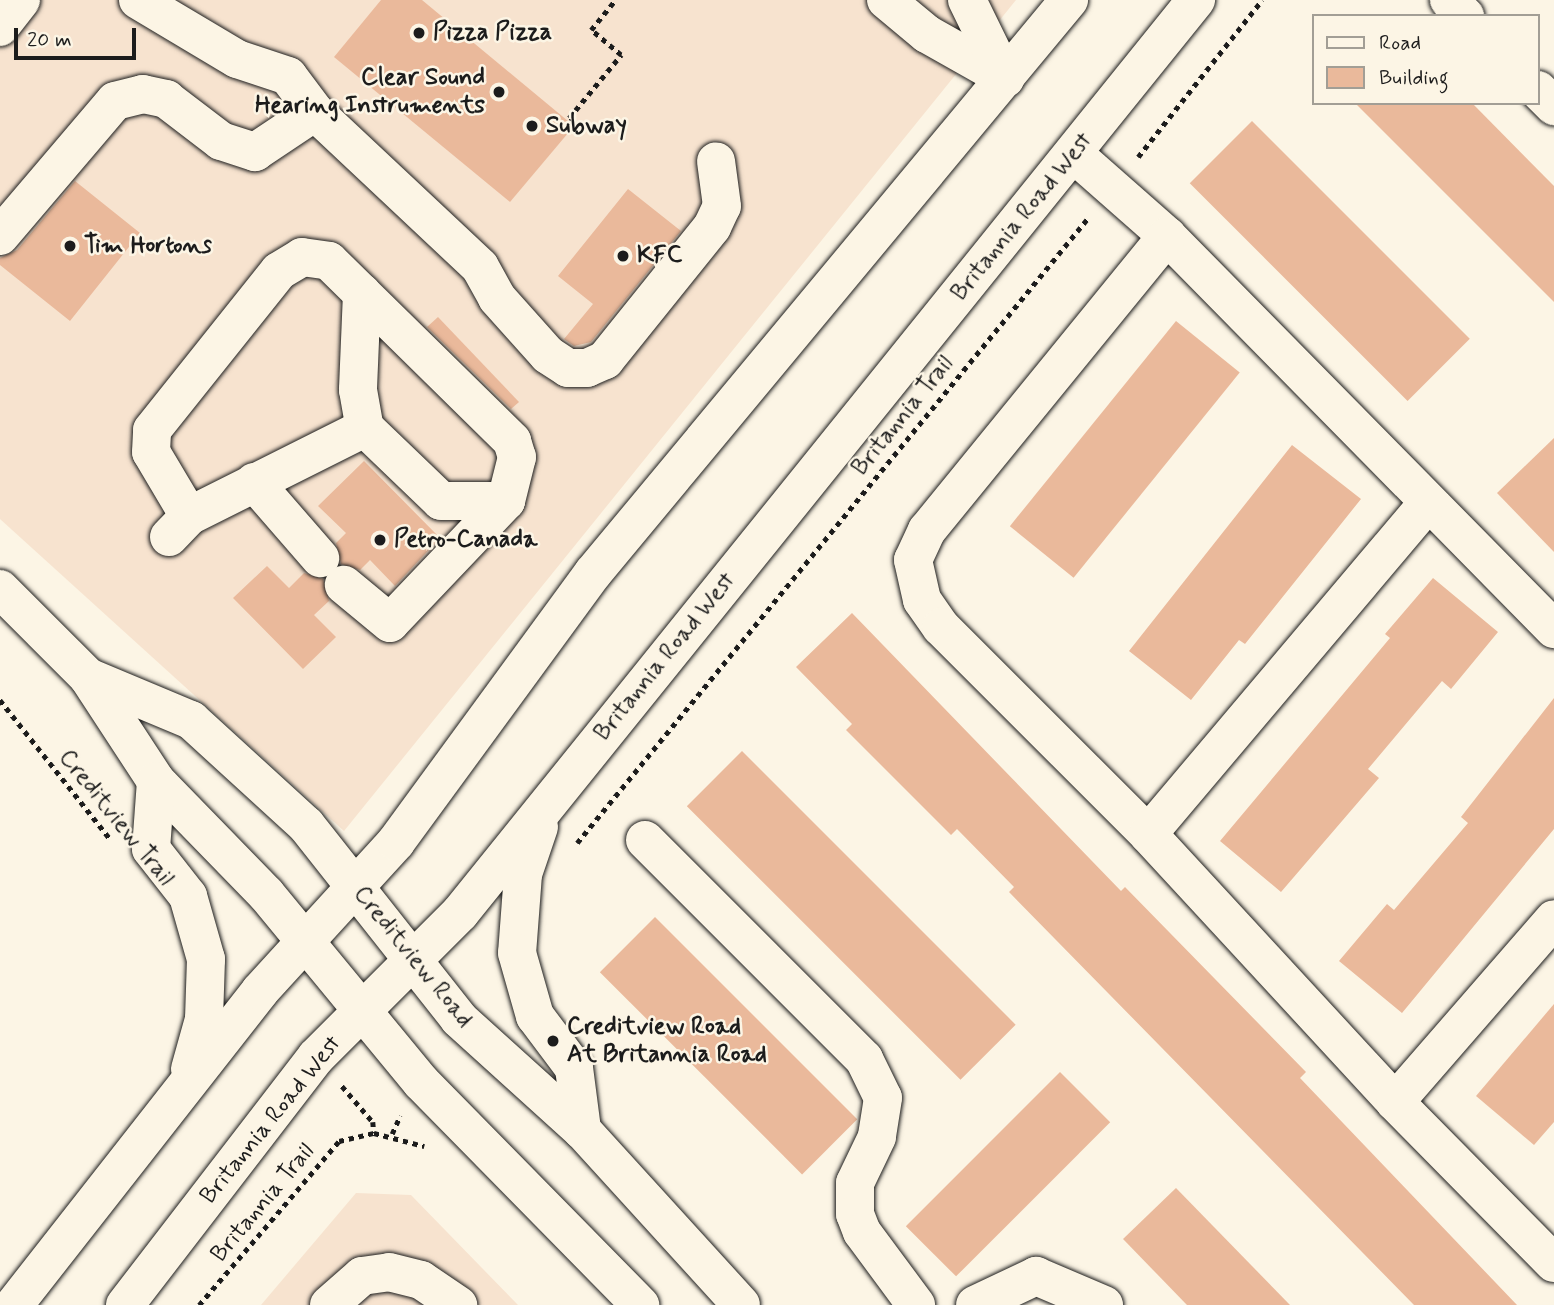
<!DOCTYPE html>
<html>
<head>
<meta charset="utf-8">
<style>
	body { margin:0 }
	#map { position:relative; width:1554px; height:1305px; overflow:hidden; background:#fcf5e5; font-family:Mynerve,sans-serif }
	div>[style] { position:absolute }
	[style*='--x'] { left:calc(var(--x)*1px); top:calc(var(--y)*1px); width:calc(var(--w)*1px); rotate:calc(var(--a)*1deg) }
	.built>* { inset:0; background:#f7e3cf }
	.building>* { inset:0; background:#eab99b; transform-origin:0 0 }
	.path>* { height:4.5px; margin-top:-2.25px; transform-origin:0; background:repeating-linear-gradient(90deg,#1c1c1c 0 5px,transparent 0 10px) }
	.roads { filter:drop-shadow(0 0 2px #1c1c1c) drop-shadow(0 0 2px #1c1c1c) }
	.minor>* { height:38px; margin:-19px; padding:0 19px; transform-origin:19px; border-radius:19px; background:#fcf5e5 }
	.major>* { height:38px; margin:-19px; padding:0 19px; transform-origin:19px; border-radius:19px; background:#fcf5e5 }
	.dots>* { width:19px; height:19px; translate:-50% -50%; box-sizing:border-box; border:4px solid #fcf5e5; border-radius:50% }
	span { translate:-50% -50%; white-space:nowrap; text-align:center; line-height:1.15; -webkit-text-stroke:5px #fcf5e5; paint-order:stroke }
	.poi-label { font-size:24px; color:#1c1c1c; font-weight:700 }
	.left { translate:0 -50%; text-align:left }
	.right { translate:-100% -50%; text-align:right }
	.street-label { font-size:24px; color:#1c1c1c }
	.legend { position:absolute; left:1312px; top:14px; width:228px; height:91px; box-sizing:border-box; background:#fcf5e5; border:2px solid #a29e95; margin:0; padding:9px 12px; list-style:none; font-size:21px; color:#1c1c1c }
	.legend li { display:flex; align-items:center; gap:14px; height:35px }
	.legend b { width:35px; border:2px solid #a29e95 }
	.scale { position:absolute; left:14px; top:28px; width:122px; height:32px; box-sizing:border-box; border:4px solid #1c1c1c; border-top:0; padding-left:9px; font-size:21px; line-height:24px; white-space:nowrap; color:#1c1c1c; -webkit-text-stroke:5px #fcf5e5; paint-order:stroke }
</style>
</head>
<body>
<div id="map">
	<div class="built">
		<div style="clip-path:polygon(0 0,1016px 0,344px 831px,0 519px)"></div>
		<div style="clip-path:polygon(356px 1193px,411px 1195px,518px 1305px,261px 1305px)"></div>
	</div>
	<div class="building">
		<div style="clip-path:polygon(381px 0,422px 0,574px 126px,510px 202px,334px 57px)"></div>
		<div style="clip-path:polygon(1355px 103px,1472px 103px,1554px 186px,1554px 302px)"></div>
		<div style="left:1252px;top:121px;width:308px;height:88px;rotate:45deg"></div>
		<div style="clip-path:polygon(75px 181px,140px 233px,70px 321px,0 265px,0 258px,17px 250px)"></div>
		<div style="clip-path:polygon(628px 189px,681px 231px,591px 342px,574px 346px,564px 339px,593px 304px,558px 276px)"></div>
		<div style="clip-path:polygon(438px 317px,519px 402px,511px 409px,427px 327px)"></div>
		<div style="left:1176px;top:321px;width:82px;height:264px;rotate:39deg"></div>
		<div style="clip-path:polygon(1554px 438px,1554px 552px,1497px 493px)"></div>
		<div style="clip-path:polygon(1292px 445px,1361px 499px,1245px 644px,1239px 640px,1191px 700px,1129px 651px)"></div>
		<div style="clip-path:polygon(364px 461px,440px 538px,395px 586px,370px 560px,360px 570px,341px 564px,336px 543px,346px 533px,318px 506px)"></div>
		<div style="clip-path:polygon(267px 566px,289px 588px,304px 573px,323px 579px,329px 601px,314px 615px,336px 637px,303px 669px,233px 598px)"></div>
		<div style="clip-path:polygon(1433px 578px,1498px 632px,1451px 689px,1442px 681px,1368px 769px,1379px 778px,1281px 892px,1220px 841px,1390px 638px,1385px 634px)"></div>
		<div style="clip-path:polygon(852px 613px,1121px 891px,1125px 887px,1306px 1072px,1300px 1078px,1517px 1305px,1414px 1305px,1009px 892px,1014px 887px,957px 829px,951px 835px,846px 730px,852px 724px,796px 667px)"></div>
		<div style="clip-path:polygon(1554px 698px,1554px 829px,1402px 1013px,1339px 961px,1387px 904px,1394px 910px,1468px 823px,1461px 817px)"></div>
		<div style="left:742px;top:751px;width:387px;height:78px;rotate:45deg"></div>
		<div style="left:655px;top:917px;width:286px;height:78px;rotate:45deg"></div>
		<div style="clip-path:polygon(1554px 1004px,1554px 1122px,1534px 1145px,1476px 1096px)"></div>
		<div style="left:1060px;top:1072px;width:71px;height:218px;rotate:45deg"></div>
		<div style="clip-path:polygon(1176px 1188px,1290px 1305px,1187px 1305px,1123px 1239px)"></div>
	</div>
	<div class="path">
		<div style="--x:574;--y:121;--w:6;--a:-149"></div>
		<div style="--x:569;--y:118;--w:82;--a:-50.5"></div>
		<div style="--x:621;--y:55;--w:39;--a:-140"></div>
		<div style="--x:591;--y:30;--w:38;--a:-51"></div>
		<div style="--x:1138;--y:157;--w:200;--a:-51.7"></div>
		<div style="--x:0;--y:700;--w:177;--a:51.6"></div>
		<div style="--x:577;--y:843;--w:807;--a:-50.73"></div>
		<div style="--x:342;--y:1086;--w:48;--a:49.3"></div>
		<div style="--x:373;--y:1122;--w:11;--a:85"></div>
		<div style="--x:392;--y:1134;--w:20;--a:-66"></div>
		<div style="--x:199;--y:1305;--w:216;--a:-49.5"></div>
		<div style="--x:339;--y:1141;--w:36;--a:-13"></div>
		<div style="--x:374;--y:1133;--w:52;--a:14.6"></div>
	</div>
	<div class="roads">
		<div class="minor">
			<div style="--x:138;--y:0;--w:115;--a:30.8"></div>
			<div style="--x:237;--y:59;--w:54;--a:18.4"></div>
			<div style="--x:288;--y:76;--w:45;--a:53.1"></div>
			<div style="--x:315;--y:112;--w:226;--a:43.2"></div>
			<div style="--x:480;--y:267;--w:35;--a:61"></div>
			<div style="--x:497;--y:298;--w:76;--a:48.2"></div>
			<div style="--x:548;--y:355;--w:24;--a:33"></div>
			<div style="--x:568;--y:368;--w:19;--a:0"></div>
			<div style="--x:587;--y:368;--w:20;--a:-24"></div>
			<div style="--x:605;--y:360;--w:171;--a:-51.2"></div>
			<div style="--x:712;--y:227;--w:23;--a:-65"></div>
			<div style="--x:722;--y:206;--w:45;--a:-97.6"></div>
			<div style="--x:886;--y:0;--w:53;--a:39.7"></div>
			<div style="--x:927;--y:34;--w:90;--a:29.4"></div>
			<div style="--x:967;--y:0;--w:87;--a:64"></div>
			<div style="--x:1449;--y:0;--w:23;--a:45"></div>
			<div style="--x:0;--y:27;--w:34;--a:-52"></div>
			<div style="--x:1538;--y:90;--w:23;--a:45"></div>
			<div style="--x:1074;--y:154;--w:124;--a:41.4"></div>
			<div style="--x:1167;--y:236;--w:552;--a:45.44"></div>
			<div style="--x:0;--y:236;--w:177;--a:-49.6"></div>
			<div style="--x:115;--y:101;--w:29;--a:-14"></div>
			<div style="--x:143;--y:94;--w:24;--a:12"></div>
			<div style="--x:166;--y:99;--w:69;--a:37.4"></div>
			<div style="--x:221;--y:141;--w:36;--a:18"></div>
			<div style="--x:255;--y:152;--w:72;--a:-33.7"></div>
			<div style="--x:1167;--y:236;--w:380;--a:129.2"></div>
			<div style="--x:927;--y:530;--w:33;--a:115"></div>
			<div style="--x:913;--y:560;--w:41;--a:77.3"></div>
			<div style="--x:922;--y:600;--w:33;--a:55"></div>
			<div style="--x:941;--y:627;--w:293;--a:45"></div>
			<div style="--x:1148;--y:834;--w:364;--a:47.3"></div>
			<div style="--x:1395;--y:1102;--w:226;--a:45.4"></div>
			<div style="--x:362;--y:293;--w:97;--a:92.4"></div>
			<div style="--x:358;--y:390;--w:39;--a:80"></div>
			<div style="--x:254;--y:482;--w:101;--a:49"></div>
			<div style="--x:189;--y:516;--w:74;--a:-120.7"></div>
			<div style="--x:151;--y:452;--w:22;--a:-87"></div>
			<div style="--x:152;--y:430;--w:203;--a:-51.4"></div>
			<div style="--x:279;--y:271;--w:27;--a:-31"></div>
			<div style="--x:302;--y:257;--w:27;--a:8"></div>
			<div style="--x:329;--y:261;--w:257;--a:44.5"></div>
			<div style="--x:512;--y:441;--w:17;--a:73"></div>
			<div style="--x:517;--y:457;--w:45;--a:104"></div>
			<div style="--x:506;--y:501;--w:168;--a:133.6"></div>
			<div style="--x:390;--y:623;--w:60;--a:-140.4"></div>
			<div style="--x:169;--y:537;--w:29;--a:-46"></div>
			<div style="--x:189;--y:516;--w:197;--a:-26.6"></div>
			<div style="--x:365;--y:428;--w:105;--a:43.8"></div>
			<div style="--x:441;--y:501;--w:65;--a:0"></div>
			<div style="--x:1148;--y:834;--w:434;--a:-49.8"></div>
			<div style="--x:645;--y:840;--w:310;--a:45"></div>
			<div style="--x:864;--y:1059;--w:43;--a:64"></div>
			<div style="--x:883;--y:1098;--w:39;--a:99"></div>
			<div style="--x:877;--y:1137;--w:51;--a:115.6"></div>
			<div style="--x:855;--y:1183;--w:31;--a:90"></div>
			<div style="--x:855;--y:1214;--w:19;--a:69"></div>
			<div style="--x:862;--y:1232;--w:91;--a:53.5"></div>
			<div style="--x:1395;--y:1102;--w:242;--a:-49"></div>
			<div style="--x:329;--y:1305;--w:44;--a:-41.3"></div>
			<div style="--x:362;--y:1276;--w:27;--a:-8"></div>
			<div style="--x:389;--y:1272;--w:33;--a:14"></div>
			<div style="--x:421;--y:1280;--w:45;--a:34"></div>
			<div style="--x:975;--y:1305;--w:68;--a:-25.4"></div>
			<div style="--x:1036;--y:1276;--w:74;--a:23.1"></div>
		</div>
		<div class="major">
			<div style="--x:0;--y:589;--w:124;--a:45"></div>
			<div style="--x:88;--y:677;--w:124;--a:56.8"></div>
			<div style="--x:156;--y:781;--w:158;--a:45.8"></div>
			<div style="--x:266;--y:894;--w:244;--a:50.5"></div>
			<div style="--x:421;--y:1082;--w:313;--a:45.5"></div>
			<div style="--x:88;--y:677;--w:112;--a:22.7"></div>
			<div style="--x:191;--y:720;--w:156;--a:42.4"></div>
			<div style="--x:306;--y:825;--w:247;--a:51.7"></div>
			<div style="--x:459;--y:1019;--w:166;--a:42.1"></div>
			<div style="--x:582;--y:1130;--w:236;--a:47.7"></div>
			<div style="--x:156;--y:781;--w:68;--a:94.2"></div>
			<div style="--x:151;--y:849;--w:60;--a:51.8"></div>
			<div style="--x:188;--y:896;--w:66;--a:74.1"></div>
			<div style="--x:206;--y:959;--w:60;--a:91.9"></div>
			<div style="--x:204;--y:1019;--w:52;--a:105.6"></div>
			<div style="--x:539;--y:827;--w:50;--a:108.8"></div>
			<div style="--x:523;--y:874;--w:79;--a:94.3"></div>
			<div style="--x:517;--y:953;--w:66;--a:74.1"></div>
			<div style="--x:535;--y:1016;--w:65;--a:53.1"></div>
			<div style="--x:574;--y:1068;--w:63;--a:82.6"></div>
			<div style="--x:14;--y:1305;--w:399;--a:-51.9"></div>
			<div style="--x:260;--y:991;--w:202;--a:-47.6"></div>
			<div style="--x:396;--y:842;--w:333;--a:-53.8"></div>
			<div style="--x:593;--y:573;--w:745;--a:-50.28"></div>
			<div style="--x:125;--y:1305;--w:313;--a:-52.4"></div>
			<div style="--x:316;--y:1057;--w:204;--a:-45"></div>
			<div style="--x:460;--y:913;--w:1173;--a:-51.13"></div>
		</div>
	</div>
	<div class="dots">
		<div style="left:419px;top:33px;background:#1c1c1c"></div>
		<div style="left:499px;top:92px;background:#1c1c1c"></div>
		<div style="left:532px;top:126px;background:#1c1c1c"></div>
		<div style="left:70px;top:246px;background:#1c1c1c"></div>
		<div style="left:623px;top:256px;background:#1c1c1c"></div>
		<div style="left:380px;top:540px;background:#1c1c1c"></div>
		<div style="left:553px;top:1041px;background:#1c1c1c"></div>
	</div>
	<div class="poi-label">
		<span class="left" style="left:433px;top:33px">Pizza Pizza</span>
		<span class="right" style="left:485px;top:92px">Clear Sound<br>Hearing Instruments</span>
		<span class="left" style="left:546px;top:126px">Subway</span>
		<span class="left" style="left:84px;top:246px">Tim Hortons</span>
		<span class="left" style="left:637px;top:256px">KFC</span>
		<span class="left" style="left:394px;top:540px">Petro-Canada</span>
		<span class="left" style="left:567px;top:1041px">Creditview Road<br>At Britannia Road</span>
	</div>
	<div class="street-label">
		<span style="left:1022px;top:217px;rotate:-51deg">Britannia Road West</span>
		<span style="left:903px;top:416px;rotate:-51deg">Britannia Trail</span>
		<span style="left:665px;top:657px;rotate:-51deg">Britannia Road West</span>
		<span style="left:116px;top:818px;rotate:51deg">Creditview Trail</span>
		<span style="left:413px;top:957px;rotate:51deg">Creditview Road</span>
		<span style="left:271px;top:1120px;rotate:-51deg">Britannia Road West</span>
		<span style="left:263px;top:1203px;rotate:-50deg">Britannia Trail</span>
	</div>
	<ul class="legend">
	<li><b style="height:9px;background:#fcf5e5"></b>Road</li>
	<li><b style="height:19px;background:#eab99b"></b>Building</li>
	</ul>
	<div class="scale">20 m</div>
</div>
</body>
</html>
